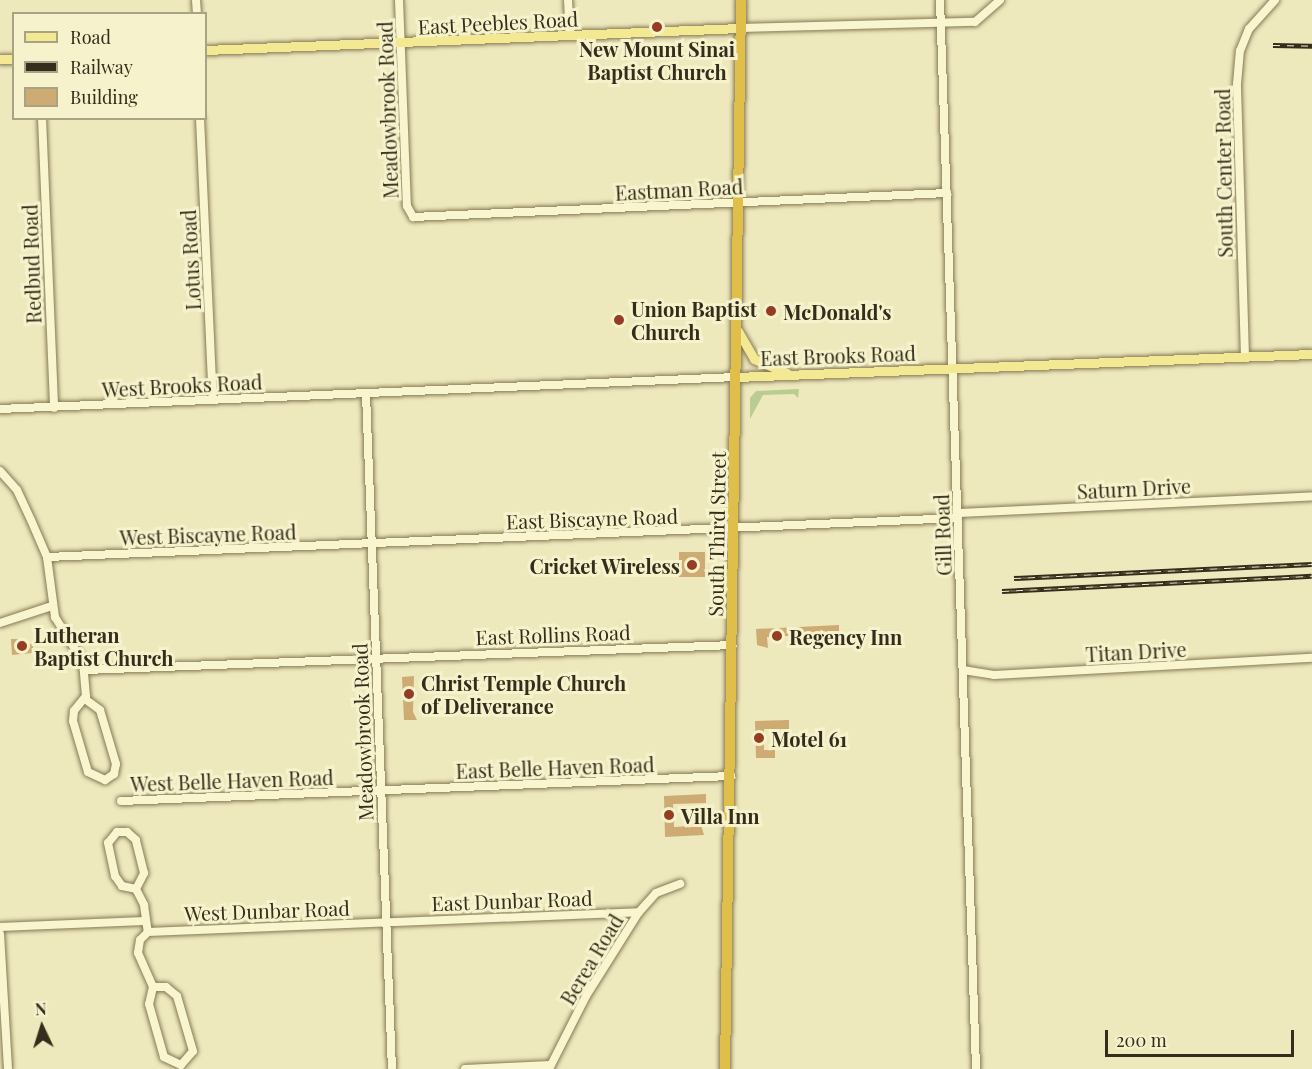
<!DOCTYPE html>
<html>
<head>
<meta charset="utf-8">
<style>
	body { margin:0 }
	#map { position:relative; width:1312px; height:1069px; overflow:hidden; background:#eee9bd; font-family:"Playfair Display",serif }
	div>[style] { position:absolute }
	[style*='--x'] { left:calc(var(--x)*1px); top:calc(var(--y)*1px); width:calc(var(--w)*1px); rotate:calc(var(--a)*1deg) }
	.green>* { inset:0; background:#b9cc91 }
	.building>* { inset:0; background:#cdab72; transform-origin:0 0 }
	.roads { filter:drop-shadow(0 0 2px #867956) drop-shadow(0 0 2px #867956) }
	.minor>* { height:8px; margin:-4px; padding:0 4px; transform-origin:4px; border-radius:4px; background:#f9f5cf }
	.major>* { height:9px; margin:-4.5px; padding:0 4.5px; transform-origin:4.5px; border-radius:4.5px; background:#f3e992 }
	.highway>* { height:10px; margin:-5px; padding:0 5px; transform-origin:5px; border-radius:5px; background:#e0be4a }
	.rail>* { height:4.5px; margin-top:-2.25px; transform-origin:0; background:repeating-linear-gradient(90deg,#f5f2cc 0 7px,#352d1b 0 14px); box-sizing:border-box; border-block:2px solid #352d1b }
	.dots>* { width:16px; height:16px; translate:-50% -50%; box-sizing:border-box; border:3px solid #f5f2cc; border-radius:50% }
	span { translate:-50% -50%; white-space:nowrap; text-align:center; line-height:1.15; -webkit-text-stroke:6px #f5f2cc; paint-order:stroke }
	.street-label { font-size:20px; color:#352d1b }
	.poi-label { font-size:20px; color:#352d1b; font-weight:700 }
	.left { translate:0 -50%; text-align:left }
	.right { translate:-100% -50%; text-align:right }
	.legend { position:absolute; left:12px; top:12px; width:195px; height:108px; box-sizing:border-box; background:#f5f2cc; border:2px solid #a8a385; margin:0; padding:8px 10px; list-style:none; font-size:18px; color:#352d1b }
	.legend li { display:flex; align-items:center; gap:12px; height:30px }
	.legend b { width:30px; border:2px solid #a8a385 }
	.north { position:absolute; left:12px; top:997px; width:60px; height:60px; -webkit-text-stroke:4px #f5f2cc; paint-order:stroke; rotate:356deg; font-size:16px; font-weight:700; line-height:24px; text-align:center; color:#352d1b }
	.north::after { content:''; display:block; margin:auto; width:21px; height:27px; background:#352d1b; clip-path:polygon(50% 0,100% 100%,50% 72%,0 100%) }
	.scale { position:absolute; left:1105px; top:1030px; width:189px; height:27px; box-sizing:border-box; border:3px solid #352d1b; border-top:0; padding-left:8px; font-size:18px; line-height:21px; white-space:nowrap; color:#352d1b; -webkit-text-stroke:4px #f5f2cc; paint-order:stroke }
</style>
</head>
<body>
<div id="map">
	<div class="green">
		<div style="clip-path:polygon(799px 389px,798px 398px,794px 394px,763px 395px,750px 419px,750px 398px,756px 391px)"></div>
	</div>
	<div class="building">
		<div style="left:705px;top:552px;width:25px;height:26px;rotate:90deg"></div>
		<div style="clip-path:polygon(839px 625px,839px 642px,829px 643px,828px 634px,767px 637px,768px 648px,757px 645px,756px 629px)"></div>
		<div style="clip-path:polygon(11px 639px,18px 639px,19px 645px,33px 644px,33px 653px,12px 655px)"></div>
		<div style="clip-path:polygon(414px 676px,413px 712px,417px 720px,404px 720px,402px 677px)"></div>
		<div style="clip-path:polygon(789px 720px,789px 729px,764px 729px,764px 750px,775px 750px,775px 758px,756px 758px,755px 721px)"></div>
		<div style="clip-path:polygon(706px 794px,706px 803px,673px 804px,674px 827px,691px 826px,690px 815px,698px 815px,704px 835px,665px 837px,664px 796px)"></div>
	</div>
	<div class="roads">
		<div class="minor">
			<div style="--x:196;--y:0;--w:14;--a:86"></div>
			<div style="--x:399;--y:0;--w:206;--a:87.8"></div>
			<div style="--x:407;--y:206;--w:13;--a:61"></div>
			<div style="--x:413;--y:217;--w:535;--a:-2.57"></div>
			<div style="--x:568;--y:0;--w:36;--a:87"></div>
			<div style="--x:940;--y:0;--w:1070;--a:88.07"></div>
			<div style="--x:740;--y:28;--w:235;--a:-1.5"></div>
			<div style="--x:975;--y:22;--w:33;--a:-41"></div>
			<div style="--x:42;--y:118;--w:290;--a:87.6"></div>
			<div style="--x:200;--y:118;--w:282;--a:87.4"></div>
			<div style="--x:1245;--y:357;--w:273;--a:-91.7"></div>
			<div style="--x:1237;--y:84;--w:33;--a:-85"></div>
			<div style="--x:1240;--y:51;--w:24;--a:-68"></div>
			<div style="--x:1249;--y:29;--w:39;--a:-48"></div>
			<div style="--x:366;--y:393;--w:676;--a:87.8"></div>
			<div style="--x:0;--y:409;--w:737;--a:-2.49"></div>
			<div style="--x:0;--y:471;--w:25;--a:48"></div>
			<div style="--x:17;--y:490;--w:33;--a:65"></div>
			<div style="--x:31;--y:520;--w:40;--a:66.6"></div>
			<div style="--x:47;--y:557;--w:61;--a:82.4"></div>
			<div style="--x:55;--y:617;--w:53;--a:58.1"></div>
			<div style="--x:83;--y:662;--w:34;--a:85"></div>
			<div style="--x:86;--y:696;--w:19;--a:129"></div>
			<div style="--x:74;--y:711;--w:10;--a:96"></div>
			<div style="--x:73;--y:721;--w:53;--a:73.6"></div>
			<div style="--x:88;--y:772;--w:19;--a:25"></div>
			<div style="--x:105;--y:780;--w:11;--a:-34"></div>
			<div style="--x:114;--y:774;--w:10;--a:-79"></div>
			<div style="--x:116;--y:764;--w:56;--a:-106.5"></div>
			<div style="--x:100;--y:710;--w:19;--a:-144"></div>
			<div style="--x:958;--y:513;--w:354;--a:-2.7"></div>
			<div style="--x:47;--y:557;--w:912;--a:-2.45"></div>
			<div style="--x:0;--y:623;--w:55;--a:-18.1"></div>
			<div style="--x:85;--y:670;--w:648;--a:-2.21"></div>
			<div style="--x:963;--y:670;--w:31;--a:9"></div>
			<div style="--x:994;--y:675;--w:318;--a:-3.1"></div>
			<div style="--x:121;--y:801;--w:611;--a:-2.35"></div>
			<div style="--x:136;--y:889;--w:18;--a:-63"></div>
			<div style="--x:144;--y:873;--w:34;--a:-104"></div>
			<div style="--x:136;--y:840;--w:12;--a:-138"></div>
			<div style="--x:127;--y:832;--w:10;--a:180"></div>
			<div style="--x:117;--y:832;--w:14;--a:129"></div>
			<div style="--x:108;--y:843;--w:34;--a:78"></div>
			<div style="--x:115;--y:876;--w:12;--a:55"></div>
			<div style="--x:122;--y:886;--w:14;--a:12"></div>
			<div style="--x:136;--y:889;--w:18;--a:63"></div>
			<div style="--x:144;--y:905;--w:27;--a:82"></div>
			<div style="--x:148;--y:932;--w:11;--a:135"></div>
			<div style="--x:140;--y:940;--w:13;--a:99"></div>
			<div style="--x:138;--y:953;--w:37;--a:66"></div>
			<div style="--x:153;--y:987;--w:17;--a:103"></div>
			<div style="--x:149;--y:1004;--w:55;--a:74.2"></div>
			<div style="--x:164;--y:1057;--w:19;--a:25"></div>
			<div style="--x:181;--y:1065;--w:18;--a:-49"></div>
			<div style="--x:193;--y:1051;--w:57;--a:-106.2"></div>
			<div style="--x:177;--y:996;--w:14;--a:-141"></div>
			<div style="--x:166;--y:987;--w:13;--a:180"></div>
			<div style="--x:0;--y:927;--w:144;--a:-2.4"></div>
			<div style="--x:148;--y:932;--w:491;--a:-2.3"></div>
			<div style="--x:0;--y:934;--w:135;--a:86.6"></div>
			<div style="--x:465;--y:1069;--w:85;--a:-2.7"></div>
			<div style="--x:549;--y:1069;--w:82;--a:-63.1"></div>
			<div style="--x:586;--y:996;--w:99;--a:-57.8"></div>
			<div style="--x:639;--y:912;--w:25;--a:-48"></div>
			<div style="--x:656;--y:893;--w:26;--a:-21"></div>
		</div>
		<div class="major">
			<div style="--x:206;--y:50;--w:534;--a:-2.36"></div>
			<div style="--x:0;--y:59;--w:14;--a:0"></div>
			<div style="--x:738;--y:331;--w:32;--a:60"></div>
			<div style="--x:754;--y:359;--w:36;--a:23"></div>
			<div style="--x:736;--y:377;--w:576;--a:-2.29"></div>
		</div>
		<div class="highway">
			<div style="--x:725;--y:1069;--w:1069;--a:-89.14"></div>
		</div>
	</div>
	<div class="rail">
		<div style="--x:1273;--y:45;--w:39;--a:1"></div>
		<div style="--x:1014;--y:578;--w:298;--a:-2.7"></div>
		<div style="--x:1002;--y:591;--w:310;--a:-2.8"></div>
	</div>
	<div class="dots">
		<div style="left:657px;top:27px;background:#953c25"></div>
		<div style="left:771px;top:311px;background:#953c25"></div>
		<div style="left:619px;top:320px;background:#953c25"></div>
		<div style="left:692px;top:565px;background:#953c25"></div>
		<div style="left:777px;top:636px;background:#953c25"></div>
		<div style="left:22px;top:646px;background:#953c25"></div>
		<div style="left:409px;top:694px;background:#953c25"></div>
		<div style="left:759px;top:738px;background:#953c25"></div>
		<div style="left:669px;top:815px;background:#953c25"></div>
	</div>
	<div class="street-label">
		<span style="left:498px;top:22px;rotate:-3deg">East Peebles Road</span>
		<span style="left:387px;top:110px;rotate:-92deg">Meadowbrook Road</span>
		<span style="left:1223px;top:173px;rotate:-91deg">South Center Road</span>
		<span style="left:679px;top:189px;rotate:-3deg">Eastman Road</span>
		<span style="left:190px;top:260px;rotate:-93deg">Lotus Road</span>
		<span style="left:31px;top:264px;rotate:-92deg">Redbud Road</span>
		<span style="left:838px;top:355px;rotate:-2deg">East Brooks Road</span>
		<span style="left:182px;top:385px;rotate:-3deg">West Brooks Road</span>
		<span style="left:1134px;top:488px;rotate:-3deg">Saturn Drive</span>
		<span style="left:592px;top:518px;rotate:-2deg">East Biscayne Road</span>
		<span style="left:208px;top:534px;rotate:-2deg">West Biscayne Road</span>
		<span style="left:716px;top:534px;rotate:-89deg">South Third Street</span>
		<span style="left:942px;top:535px;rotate:-92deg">Gill Road</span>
		<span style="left:553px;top:634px;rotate:-2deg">East Rollins Road</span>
		<span style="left:1136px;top:651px;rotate:-3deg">Titan Drive</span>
		<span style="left:362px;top:732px;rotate:-92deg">Meadowbrook Road</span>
		<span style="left:555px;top:767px;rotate:-2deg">East Belle Haven Road</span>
		<span style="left:232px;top:780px;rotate:-2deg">West Belle Haven Road</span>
		<span style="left:512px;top:900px;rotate:-2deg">East Dunbar Road</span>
		<span style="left:267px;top:910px;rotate:-2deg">West Dunbar Road</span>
		<span style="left:591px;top:959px;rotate:-59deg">Berea Road</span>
	</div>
	<div class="poi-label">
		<span style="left:657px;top:60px">New Mount Sinai<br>Baptist Church</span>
		<span class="left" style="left:631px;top:320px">Union Baptist<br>Church</span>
		<span class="left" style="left:783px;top:311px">McDonald's</span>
		<span class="right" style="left:680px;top:565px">Cricket Wireless</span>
		<span class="left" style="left:34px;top:646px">Lutheran<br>Baptist Church</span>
		<span class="left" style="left:789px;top:636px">Regency Inn</span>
		<span class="left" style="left:421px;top:694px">Christ Temple Church<br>of Deliverance</span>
		<span class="left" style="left:771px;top:738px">Motel 61</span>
		<span class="left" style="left:681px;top:815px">Villa Inn</span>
	</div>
	<ul class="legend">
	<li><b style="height:8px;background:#f3e992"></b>Road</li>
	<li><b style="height:8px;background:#352d1b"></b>Railway</li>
	<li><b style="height:16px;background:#cdab72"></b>Building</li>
	</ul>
	<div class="north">N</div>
	<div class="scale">200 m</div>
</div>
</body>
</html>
